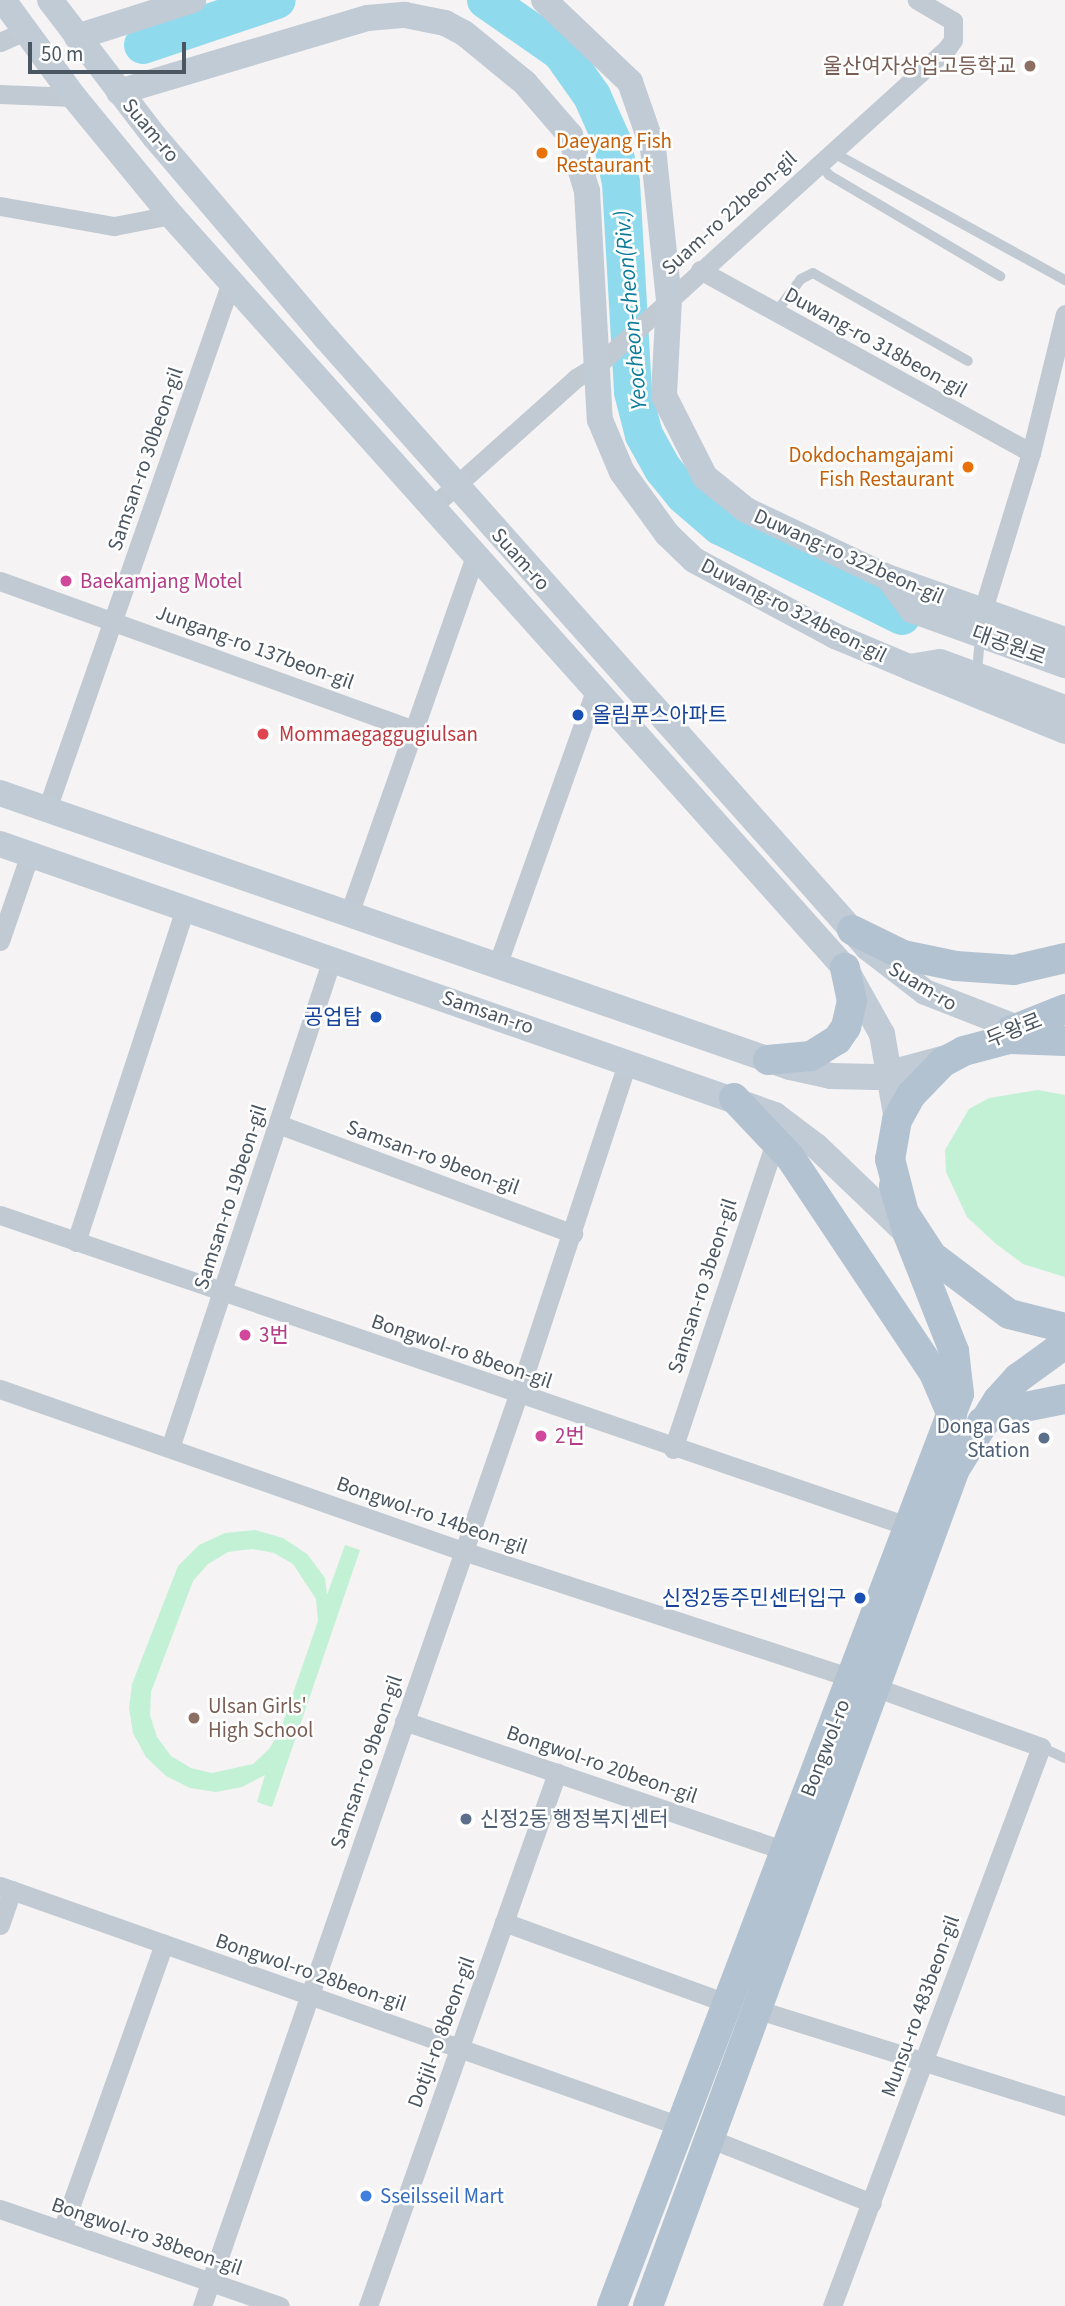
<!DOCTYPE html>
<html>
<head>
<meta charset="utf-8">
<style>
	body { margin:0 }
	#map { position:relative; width:1065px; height:2306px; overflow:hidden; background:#f5f3f3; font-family:"Source Sans 3","Noto Sans KR",sans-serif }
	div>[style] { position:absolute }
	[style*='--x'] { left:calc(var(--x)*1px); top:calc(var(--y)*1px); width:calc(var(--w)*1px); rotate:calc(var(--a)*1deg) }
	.green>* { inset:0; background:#c3f1d5 }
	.river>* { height:38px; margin:-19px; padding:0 19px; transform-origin:19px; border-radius:19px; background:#90daee }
	.lane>* { height:10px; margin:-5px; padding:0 5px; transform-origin:5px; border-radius:5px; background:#c1cad2 }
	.street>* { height:19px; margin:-9.5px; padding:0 9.5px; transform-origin:9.5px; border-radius:9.5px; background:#c1cad2 }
	.secondary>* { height:26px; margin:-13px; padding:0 13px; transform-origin:13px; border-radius:13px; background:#c1cbd6 }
	.primary>* { height:30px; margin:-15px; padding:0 15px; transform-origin:15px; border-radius:15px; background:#b3c2d1 }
	.dots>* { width:19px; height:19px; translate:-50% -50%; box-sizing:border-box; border:4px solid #fff; border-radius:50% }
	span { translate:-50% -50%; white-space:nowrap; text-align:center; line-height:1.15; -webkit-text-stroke:5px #fff; paint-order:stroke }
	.education-label { font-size:21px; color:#785e54 }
	.right { translate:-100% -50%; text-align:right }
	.left { translate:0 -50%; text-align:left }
	.street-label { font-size:21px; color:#4a5661 }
	.food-label { font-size:21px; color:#c56008 }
	.hotel-label { font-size:21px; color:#b23c85 }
	.transit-label { font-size:21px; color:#164399 }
	.health-label { font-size:21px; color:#be3a42 }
	.service-label { font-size:21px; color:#4e5e75 }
	.shop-label { font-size:21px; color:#366cbe }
	.water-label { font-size:23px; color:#0c7c9b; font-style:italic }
	.scale { position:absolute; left:28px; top:42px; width:158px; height:32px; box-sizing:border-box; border:4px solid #4a5661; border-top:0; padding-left:9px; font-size:21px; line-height:24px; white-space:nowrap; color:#4a5661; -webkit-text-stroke:5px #fff; paint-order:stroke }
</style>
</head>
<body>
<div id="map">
	<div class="green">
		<div style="clip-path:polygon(1038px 1090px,1065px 1095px,1065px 1277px,1023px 1264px,995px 1243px,967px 1217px,946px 1172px,945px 1150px,969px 1109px,989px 1098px)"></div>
		<div style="clip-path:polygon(evenodd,255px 1530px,283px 1538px,307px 1554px,325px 1578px,327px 1595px,345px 1545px,360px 1550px,272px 1807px,257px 1802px,265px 1775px,242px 1787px,216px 1792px,190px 1788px,166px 1776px,146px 1757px,133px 1733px,129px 1708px,132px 1684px,178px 1566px,199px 1545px,225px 1533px,255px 1530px,252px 1549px,274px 1553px,293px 1564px,316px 1599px,318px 1621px,280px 1731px,269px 1749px,253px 1764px,212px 1773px,191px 1768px,171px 1756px,157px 1737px,150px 1715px,151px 1692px,193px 1581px,208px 1564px,228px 1552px,252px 1549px)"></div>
	</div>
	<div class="river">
		<div style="--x:486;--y:0;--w:91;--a:34.7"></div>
		<div style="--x:561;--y:52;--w:54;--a:54.8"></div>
		<div style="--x:592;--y:96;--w:49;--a:66"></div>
		<div style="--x:612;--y:141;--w:43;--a:77.9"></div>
		<div style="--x:621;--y:183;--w:209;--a:86.7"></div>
		<div style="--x:633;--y:392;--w:44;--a:75.7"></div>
		<div style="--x:644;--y:435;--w:39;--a:61"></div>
		<div style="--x:663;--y:469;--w:33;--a:51"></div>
		<div style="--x:684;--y:495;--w:48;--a:40.7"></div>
		<div style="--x:720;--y:526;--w:203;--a:26.3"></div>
		<div style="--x:143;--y:45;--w:141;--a:-18.6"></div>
	</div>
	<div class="lane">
		<div style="--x:832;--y:152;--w:266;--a:28.8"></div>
		<div style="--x:818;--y:163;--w:16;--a:47"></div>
		<div style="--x:829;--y:175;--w:199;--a:30.6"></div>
		<div style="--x:776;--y:312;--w:41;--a:-52.9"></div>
		<div style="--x:801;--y:279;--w:13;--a:-27"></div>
		<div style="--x:813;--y:273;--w:178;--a:29.6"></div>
		<div style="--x:977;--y:672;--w:37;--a:-85"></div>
		<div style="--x:1041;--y:1747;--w:26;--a:25"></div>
	</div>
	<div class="street">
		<div style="--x:0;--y:42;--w:27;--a:-24"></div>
		<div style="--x:0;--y:94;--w:74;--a:2.3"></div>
		<div style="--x:0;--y:206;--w:116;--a:10"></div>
		<div style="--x:114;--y:226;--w:58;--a:-10.9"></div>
		<div style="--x:700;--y:270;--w:378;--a:28.9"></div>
		<div style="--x:433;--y:506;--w:192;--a:-41.8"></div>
		<div style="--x:576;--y:378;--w:26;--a:-31"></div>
		<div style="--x:598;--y:365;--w:469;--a:-42.2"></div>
		<div style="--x:946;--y:50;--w:12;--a:-55"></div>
		<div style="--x:953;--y:40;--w:19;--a:-90"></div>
		<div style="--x:953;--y:21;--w:42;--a:-149.7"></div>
		<div style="--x:0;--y:581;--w:440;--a:19.8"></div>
		<div style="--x:982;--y:613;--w:167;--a:-73"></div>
		<div style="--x:1031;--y:453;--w:143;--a:-76.3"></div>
		<div style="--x:47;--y:809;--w:558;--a:-70.75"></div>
		<div style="--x:349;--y:914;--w:382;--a:-70.6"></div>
		<div style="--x:0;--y:941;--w:92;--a:-71"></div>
		<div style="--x:497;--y:966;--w:295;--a:-70.4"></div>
		<div style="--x:278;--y:1124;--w:315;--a:20.4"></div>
		<div style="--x:0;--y:1215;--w:962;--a:18.92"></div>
		<div style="--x:76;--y:1242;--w:351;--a:-71.9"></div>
		<div style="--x:0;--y:1389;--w:491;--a:19.3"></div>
		<div style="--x:463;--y:1551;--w:408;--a:18.1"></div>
		<div style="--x:170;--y:1448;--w:515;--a:-71.67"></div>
		<div style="--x:673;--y:1449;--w:327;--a:-71.6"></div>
		<div style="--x:404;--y:1721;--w:403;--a:18.8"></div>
		<div style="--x:0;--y:1886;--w:721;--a:19.44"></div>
		<div style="--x:504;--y:1922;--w:237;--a:20"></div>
		<div style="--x:0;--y:1925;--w:37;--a:-71"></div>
		<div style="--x:759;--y:2010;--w:321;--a:17.4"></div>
		<div style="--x:711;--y:2139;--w:173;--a:21.7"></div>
		<div style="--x:0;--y:2209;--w:296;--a:19.1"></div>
		<div style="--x:62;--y:2230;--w:304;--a:-70.4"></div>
		<div style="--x:202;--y:2306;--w:964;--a:-70.87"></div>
		<div style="--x:518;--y:1395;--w:352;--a:-71.8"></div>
		<div style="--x:368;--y:2306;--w:566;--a:-70.48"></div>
		<div style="--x:832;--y:2306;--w:597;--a:-69.5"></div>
		<div style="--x:1041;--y:1747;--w:174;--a:-160.2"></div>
	</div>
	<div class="secondary">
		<div style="--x:3;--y:0;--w:120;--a:53.8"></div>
		<div style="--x:74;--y:97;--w:153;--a:50.6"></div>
		<div style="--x:171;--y:215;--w:1011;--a:48.17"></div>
		<div style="--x:845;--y:968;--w:76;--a:60.7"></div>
		<div style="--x:882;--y:1034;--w:87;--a:80.1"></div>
		<div style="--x:50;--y:0;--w:171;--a:52.6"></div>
		<div style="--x:154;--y:136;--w:265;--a:49.6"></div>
		<div style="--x:326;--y:338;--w:816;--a:48.38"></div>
		<div style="--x:868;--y:948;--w:72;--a:37.7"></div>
		<div style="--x:925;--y:992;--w:116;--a:21.3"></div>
		<div style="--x:544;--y:0;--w:119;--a:43.6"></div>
		<div style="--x:630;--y:82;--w:70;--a:70.8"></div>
		<div style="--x:653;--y:148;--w:152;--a:84"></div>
		<div style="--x:669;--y:299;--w:97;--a:93"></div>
		<div style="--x:664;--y:396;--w:91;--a:63.2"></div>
		<div style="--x:705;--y:477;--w:53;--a:38.8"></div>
		<div style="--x:746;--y:510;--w:156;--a:25.4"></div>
		<div style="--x:887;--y:577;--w:189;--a:19.5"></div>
		<div style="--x:77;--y:37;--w:122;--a:-17.7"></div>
		<div style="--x:119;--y:92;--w:260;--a:-16.6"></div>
		<div style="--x:368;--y:18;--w:37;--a:-5"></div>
		<div style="--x:405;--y:15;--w:41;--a:11.3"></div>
		<div style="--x:445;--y:23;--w:21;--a:28"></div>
		<div style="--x:464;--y:33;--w:79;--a:39.3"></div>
		<div style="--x:525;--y:83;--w:69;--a:49.1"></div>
		<div style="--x:570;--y:135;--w:59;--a:73.1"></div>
		<div style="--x:587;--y:191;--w:229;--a:86.8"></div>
		<div style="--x:600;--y:420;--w:56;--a:67.1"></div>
		<div style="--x:622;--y:472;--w:77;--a:54"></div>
		<div style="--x:667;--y:534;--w:37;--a:44"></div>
		<div style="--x:694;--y:560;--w:160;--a:28.3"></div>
		<div style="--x:835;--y:636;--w:80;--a:22.7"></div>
		<div style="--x:909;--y:667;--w:31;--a:-9"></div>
		<div style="--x:940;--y:662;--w:133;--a:20.2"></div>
		<div style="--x:889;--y:579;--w:39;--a:53"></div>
		<div style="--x:912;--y:610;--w:163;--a:19.8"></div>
		<div style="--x:911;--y:668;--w:166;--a:22.2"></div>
		<div style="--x:0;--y:793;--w:836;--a:19.13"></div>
		<div style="--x:790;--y:1067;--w:42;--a:12.4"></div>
		<div style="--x:831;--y:1076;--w:44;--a:1.3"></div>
		<div style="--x:875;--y:1077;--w:77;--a:-15.1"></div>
		<div style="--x:0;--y:844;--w:821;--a:19.27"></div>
		<div style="--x:775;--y:1115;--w:51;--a:37.1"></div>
		<div style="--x:816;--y:1146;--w:133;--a:43.8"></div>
	</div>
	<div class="primary">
		<div style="--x:852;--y:930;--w:57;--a:26.1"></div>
		<div style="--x:903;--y:955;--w:54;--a:11.7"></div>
		<div style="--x:956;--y:966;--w:58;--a:3.9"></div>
		<div style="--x:1014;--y:970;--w:52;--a:-13.2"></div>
		<div style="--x:1010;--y:1031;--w:59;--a:-21.8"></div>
		<div style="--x:1065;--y:1041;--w:56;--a:-178"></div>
		<div style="--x:1009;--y:1039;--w:47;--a:165.1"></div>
		<div style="--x:964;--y:1051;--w:24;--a:152"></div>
		<div style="--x:943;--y:1062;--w:46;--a:134.1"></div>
		<div style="--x:911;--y:1095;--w:29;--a:119"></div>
		<div style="--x:897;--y:1120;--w:40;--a:100"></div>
		<div style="--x:890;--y:1159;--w:56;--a:75.5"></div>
		<div style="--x:904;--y:1213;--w:51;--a:56.9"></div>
		<div style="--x:932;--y:1256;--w:96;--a:37"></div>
		<div style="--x:1009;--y:1314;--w:58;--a:14"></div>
		<div style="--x:768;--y:1060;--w:43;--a:-5.3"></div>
		<div style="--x:811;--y:1056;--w:31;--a:-32"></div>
		<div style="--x:837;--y:1040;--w:16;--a:-55"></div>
		<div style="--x:846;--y:1027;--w:27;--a:-77"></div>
		<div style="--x:852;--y:1001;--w:34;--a:-102"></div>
		<div style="--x:734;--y:1098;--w:81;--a:46.5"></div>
		<div style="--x:790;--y:1157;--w:260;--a:56.3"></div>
		<div style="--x:934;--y:1373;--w:46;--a:66.8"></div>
		<div style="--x:982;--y:1422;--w:25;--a:-26"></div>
		<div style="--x:1005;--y:1411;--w:61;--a:-11.3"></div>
		<div style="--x:612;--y:2306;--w:976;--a:-69.17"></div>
		<div style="--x:959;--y:1394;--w:43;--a:-96.6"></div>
		<div style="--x:954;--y:1351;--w:126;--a:-111.5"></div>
		<div style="--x:908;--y:1234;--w:50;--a:-106.3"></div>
		<div style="--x:648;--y:2306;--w:892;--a:-69.86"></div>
		<div style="--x:955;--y:1469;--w:81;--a:-58.1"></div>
		<div style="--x:998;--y:1400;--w:30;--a:-48"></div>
		<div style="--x:1018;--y:1378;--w:58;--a:-35.9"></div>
	</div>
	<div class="dots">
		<div style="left:1030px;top:66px;background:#8d6e63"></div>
		<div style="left:542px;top:153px;background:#e8710a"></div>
		<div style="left:968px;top:467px;background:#e8710a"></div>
		<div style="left:66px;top:581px;background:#d1479c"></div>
		<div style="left:578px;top:715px;background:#1a4fb4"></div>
		<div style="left:263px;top:734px;background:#e0444e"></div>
		<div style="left:376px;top:1017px;background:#1a4fb4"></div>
		<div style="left:245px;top:1335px;background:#d1479c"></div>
		<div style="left:541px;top:1436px;background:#d1479c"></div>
		<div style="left:1044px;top:1438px;background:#5c6f8a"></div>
		<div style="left:860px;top:1598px;background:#1a4fb4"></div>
		<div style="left:194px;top:1718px;background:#8d6e63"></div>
		<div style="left:466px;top:1819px;background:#5c6f8a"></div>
		<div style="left:366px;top:2196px;background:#3f7fe0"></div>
	</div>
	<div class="education-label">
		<span class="right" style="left:1016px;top:66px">울산여자상업고등학교</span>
		<span class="left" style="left:208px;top:1718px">Ulsan Girls'<br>High School</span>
	</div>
	<div class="street-label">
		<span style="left:151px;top:130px;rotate:50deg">Suam-ro</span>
		<span style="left:729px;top:213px;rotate:-42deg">Suam-ro 22beon-gil</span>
		<span style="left:876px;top:342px;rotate:29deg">Duwang-ro 318beon-gil</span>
		<span style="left:145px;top:459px;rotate:-71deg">Samsan-ro 30beon-gil</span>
		<span style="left:849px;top:556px;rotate:24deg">Duwang-ro 322beon-gil</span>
		<span style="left:521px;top:559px;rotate:48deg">Suam-ro</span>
		<span style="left:794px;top:610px;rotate:27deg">Duwang-ro 324beon-gil</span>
		<span style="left:1009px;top:645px;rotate:20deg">대공원로</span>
		<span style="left:255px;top:647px;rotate:20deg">Jungang-ro 137beon-gil</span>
		<span style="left:923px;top:986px;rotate:31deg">Suam-ro</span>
		<span style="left:488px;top:1012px;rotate:19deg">Samsan-ro</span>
		<span style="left:1014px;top:1030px;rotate:-22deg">두왕로</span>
		<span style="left:433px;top:1157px;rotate:20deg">Samsan-ro 9beon-gil</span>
		<span style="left:230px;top:1197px;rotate:-72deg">Samsan-ro 19beon-gil</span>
		<span style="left:702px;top:1286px;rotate:-72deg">Samsan-ro 3beon-gil</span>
		<span style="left:462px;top:1351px;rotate:19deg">Bongwol-ro 8beon-gil</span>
		<span style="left:432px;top:1515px;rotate:19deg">Bongwol-ro 14beon-gil</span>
		<span style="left:825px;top:1748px;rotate:-69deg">Bongwol-ro</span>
		<span style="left:366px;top:1762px;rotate:-71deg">Samsan-ro 9beon-gil</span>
		<span style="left:602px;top:1764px;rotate:19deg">Bongwol-ro 20beon-gil</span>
		<span style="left:311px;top:1972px;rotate:19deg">Bongwol-ro 28beon-gil</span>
		<span style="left:920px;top:2006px;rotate:-70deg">Munsu-ro 483beon-gil</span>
		<span style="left:441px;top:2032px;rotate:-70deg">Dotjil-ro 8beon-gil</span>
		<span style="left:147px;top:2236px;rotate:19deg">Bongwol-ro 38beon-gil</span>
	</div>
	<div class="food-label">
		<span class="left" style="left:556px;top:153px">Daeyang Fish<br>Restaurant</span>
		<span class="right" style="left:954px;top:467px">Dokdochamgajami<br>Fish Restaurant</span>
	</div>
	<div class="hotel-label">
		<span class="left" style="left:80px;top:581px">Baekamjang Motel</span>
		<span class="left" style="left:259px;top:1335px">3번</span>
		<span class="left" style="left:555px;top:1436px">2번</span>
	</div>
	<div class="transit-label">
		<span class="left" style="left:592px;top:715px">올림푸스아파트</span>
		<span class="right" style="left:362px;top:1017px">공업탑</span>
		<span class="right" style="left:846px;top:1598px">신정2동주민센터입구</span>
	</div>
	<div class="health-label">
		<span class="left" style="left:279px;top:734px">Mommaegaggugiulsan</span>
	</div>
	<div class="service-label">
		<span class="right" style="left:1030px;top:1438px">Donga Gas<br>Station</span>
		<span class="left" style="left:480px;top:1819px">신정2동 행정복지센터</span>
	</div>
	<div class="shop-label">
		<span class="left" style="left:380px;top:2196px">Sseilsseil Mart</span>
	</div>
	<div class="water-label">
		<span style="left:631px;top:310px;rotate:-95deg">Yeocheon-cheon(Riv.)</span>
	</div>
	<div class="scale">50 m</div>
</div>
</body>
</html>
